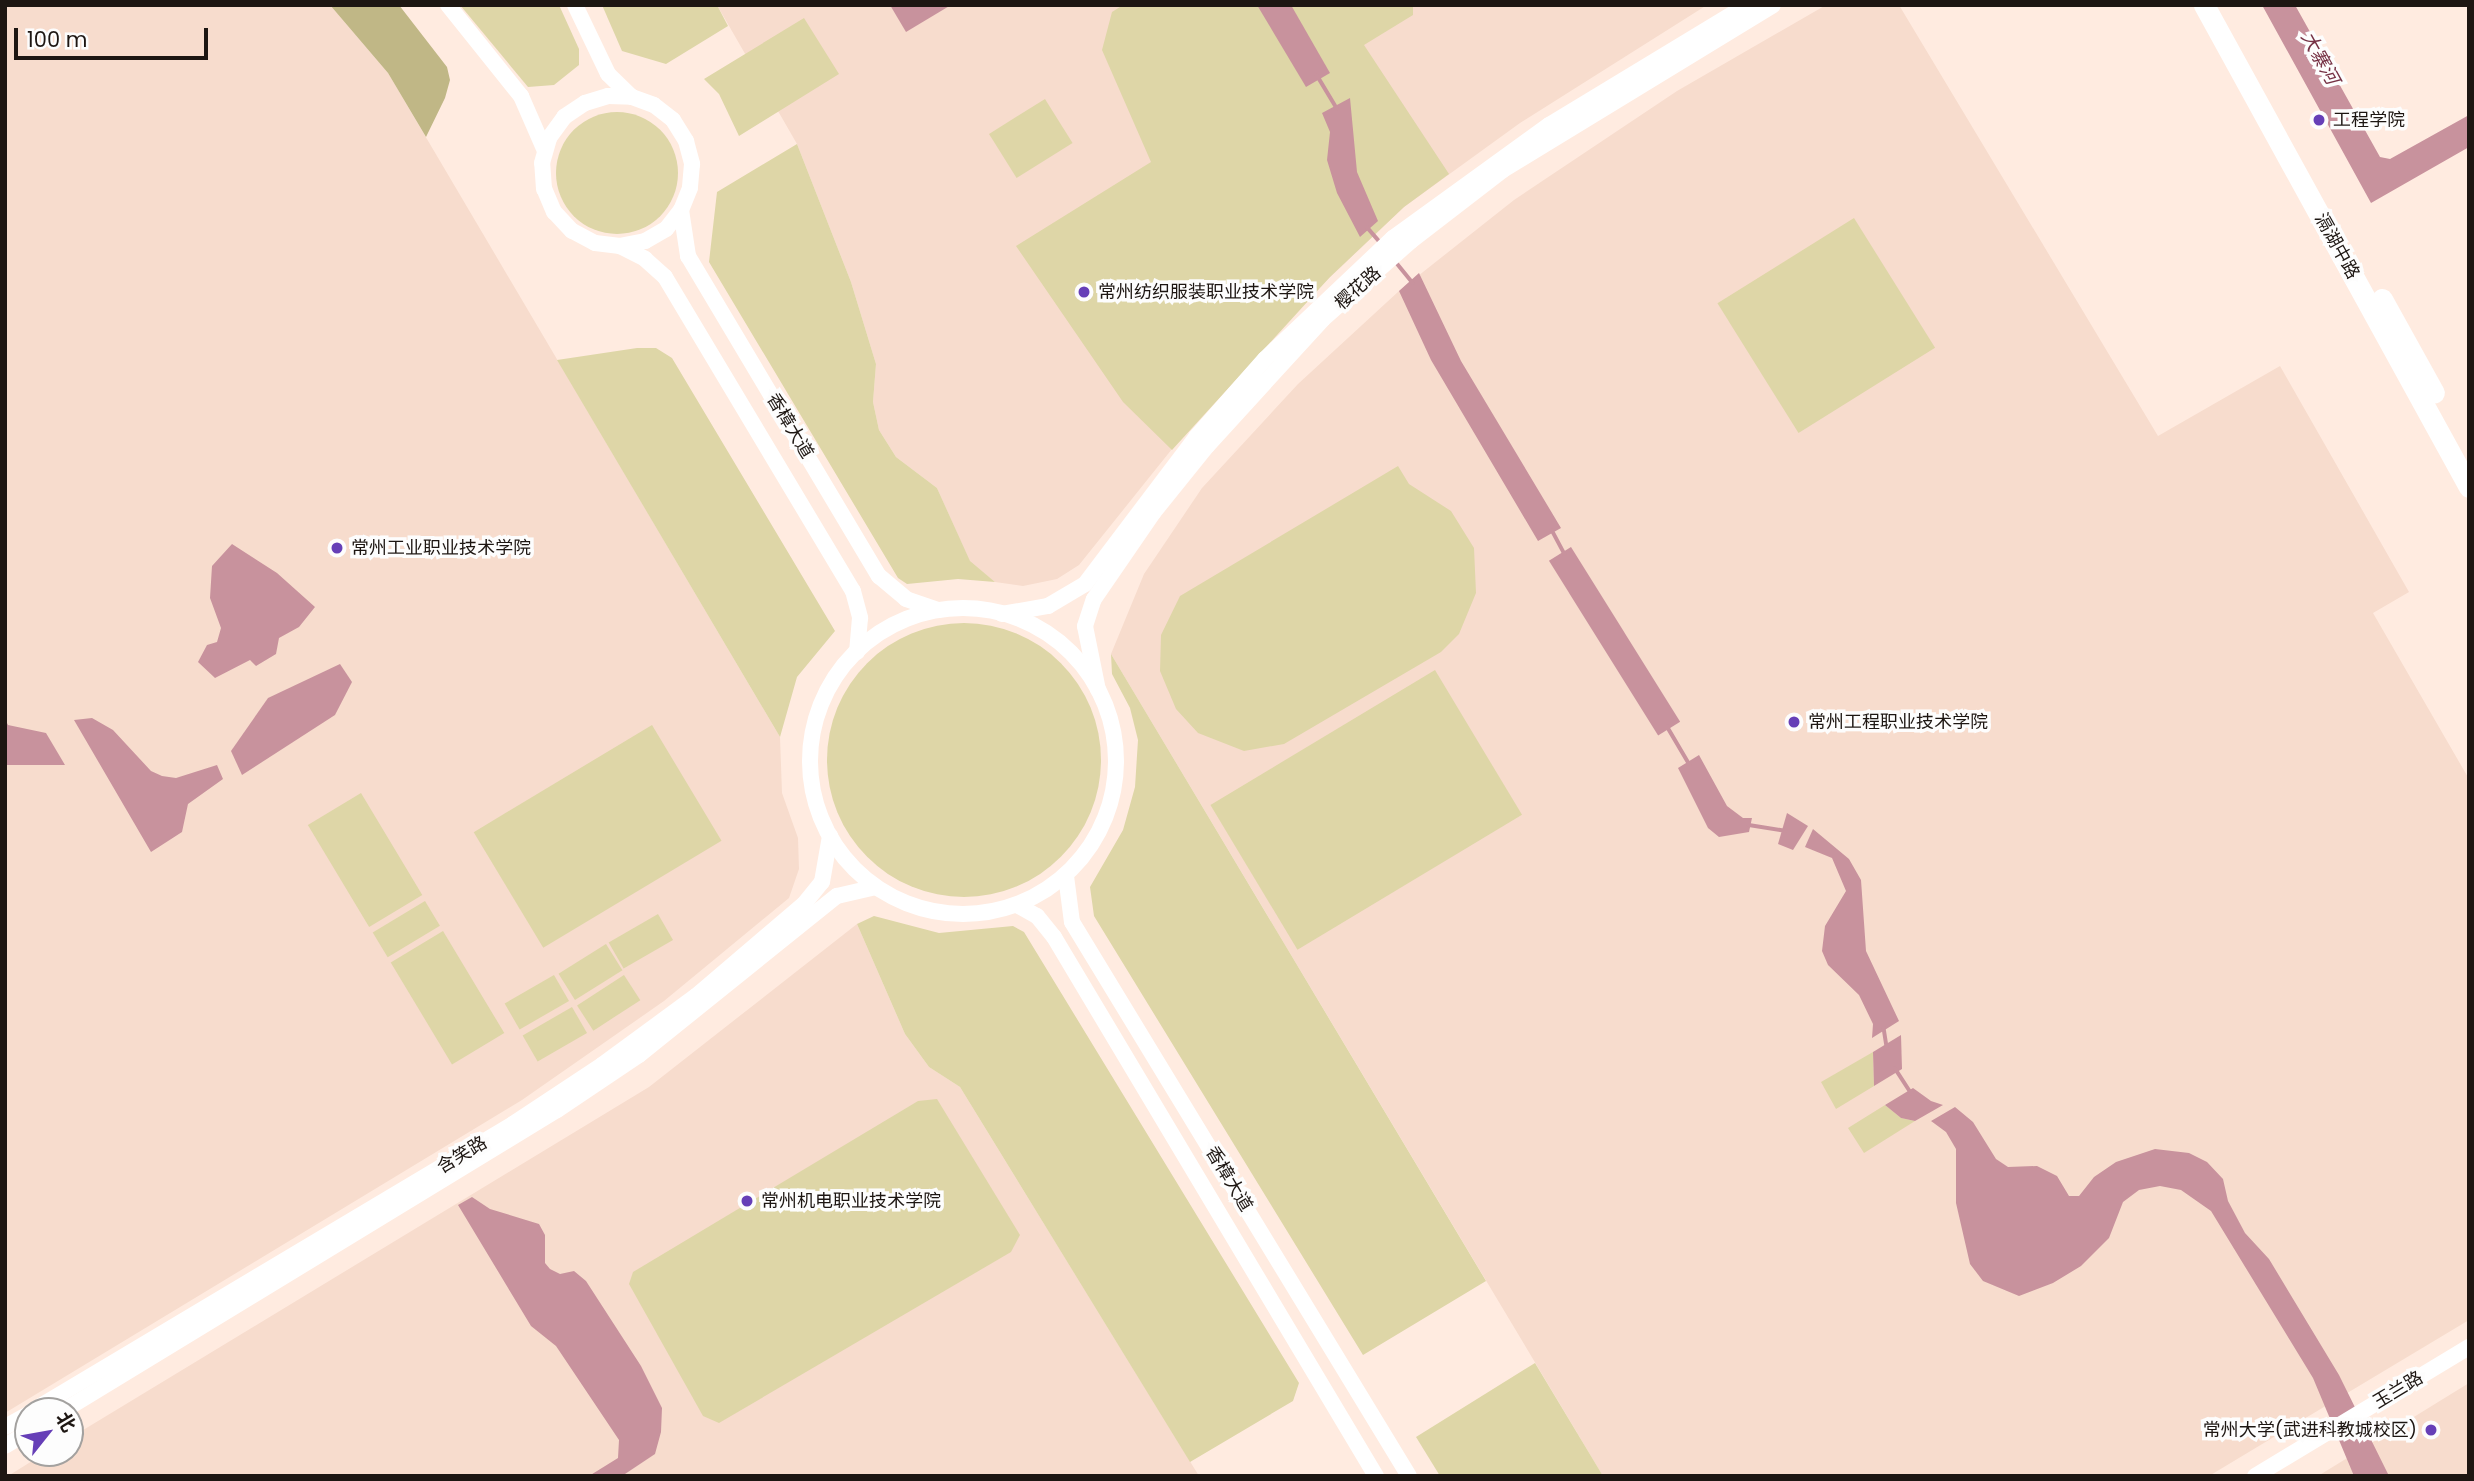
<!DOCTYPE html>
<html>
<head>
<meta charset="utf-8">
<style>
	body { margin:0 }
	#map { position:relative; width:2474px; height:1481px; overflow:hidden; background:#ffebe0; font-family:Poppins,"Noto Sans SC",sans-serif }
	div>[style] { position:absolute }
	[style*='--x'] { left:calc(var(--x)*1px); top:calc(var(--y)*1px); width:calc(var(--w)*1px); rotate:calc(var(--a)*1deg) }
	.built>* { inset:0; background:#f7dccd }
	.green>* { inset:0; background:#ded6a7; transform-origin:0 0 }
	.round { border-radius:50% }
	.forest>* { inset:0; background:#c0b786 }
	.water>* { inset:0; background:#c8929d; transform-origin:0 0 }
	.stream>* { height:3.5px; margin:-1.75px; padding:0 1.75px; transform-origin:1.75px; border-radius:1.75px; background:#c8929d }
	.minor>* { height:16px; margin:-8px; padding:0 8px; transform-origin:8px; border-radius:8px; background:#fff }
	.minor>.ring { margin:-8px; padding:0; box-sizing:content-box; background:none; border:16px solid #fff; border-radius:50% }
	.major>* { height:21px; margin:-10.5px; padding:0 10.5px; transform-origin:10.5px; border-radius:10.5px; background:#fff }
	.dots>* { width:19px; height:19px; translate:-50% -50%; box-sizing:border-box; border:4px solid #fdfdfd; border-radius:50% }
	span { translate:-50% -50%; white-space:nowrap; text-align:center; line-height:1.15; -webkit-text-stroke:7px #fdfdfd; paint-order:stroke }
	.poi-label { font-size:18px; color:#1d1612 }
	.left { translate:0 -50%; text-align:left }
	.right { translate:-100% -50%; text-align:right }
	.street-label { font-size:18px; color:#1d1612 }
	.water-label { font-size:19px; color:#763245; font-style:italic }
	.frame { position:absolute; inset:0; border:7px solid #1d1612; pointer-events:none }
	.north { position:absolute; left:14px; top:1397px; width:70px; height:70px; box-sizing:border-box; background:#fdfdfd; border:2px solid #a3a19f; border-radius:50%; rotate:59deg; font-size:19px; font-weight:700; line-height:28px; text-align:center; color:#1d1612 }
	.north::after { content:''; display:block; margin:auto; width:24px; height:32px; background:#663fb7; clip-path:polygon(50% 0,100% 100%,50% 72%,0 100%) }
	.scale { position:absolute; left:14px; top:28px; width:194px; height:32px; box-sizing:border-box; border:4px solid #1d1612; border-top:0; padding-left:9px; font-size:21px; line-height:24px; white-space:nowrap; color:#1d1612; -webkit-text-stroke:5px #fdfdfd; paint-order:stroke }
</style>
</head>
<body>
<div id="map">
	<div class="built">
		<div style="clip-path:polygon(5px 5px,330px 5px,388px 73px,780px 737px,782px 793px,798px 838px,799px 869px,789px 898px,664px 1001px,522px 1100px,5px 1413px)"></div>
		<div style="clip-path:polygon(717px 5px,1707px 5px,1520px 123px,1404px 207px,1305px 301px,1176px 444px,1079px 565px,1057px 579px,1023px 586px,995px 582px,970px 562px,937px 488px,896px 457px,879px 430px,873px 402px,876px 364px,851px 282px,797px 144px)"></div>
		<div style="clip-path:polygon(1826px 5px,1899px 5px,2158px 436px,2280px 366px,2409px 592px,2373px 613px,2469px 779px,2469px 1320px,2209px 1476px,1603px 1476px,1111px 654px,1144px 574px,1202px 488px,1298px 384px,1399px 291px,1514px 200px,1677px 91px)"></div>
		<div style="clip-path:polygon(857px 924px,905px 1034px,929px 1067px,960px 1087px,1199px 1476px,8px 1476px,45px 1453px,70px 1453px,70px 1438px,649px 1087px)"></div>
		<div style="clip-path:polygon(2469px 1383px,2469px 1476px,2318px 1476px)"></div>
	</div>
	<div class="green">
		<div style="clip-path:polygon(460px 5px,559px 5px,579px 49px,579px 65px,554px 85px,528px 87px)"></div>
		<div style="clip-path:polygon(602px 5px,717px 5px,728px 26px,666px 64px,622px 51px)"></div>
		<div style="clip-path:polygon(1123px 5px,1413px 5px,1413px 15px,1364px 45px,1449px 174px,1404px 207px,1330px 277px,1172px 450px,1123px 402px,1016px 246px,1151px 162px,1102px 50px,1112px 12px)"></div>
		<div style="clip-path:polygon(804px 18px,839px 74px,739px 136px,719px 94px,704px 79px)"></div>
		<div style="left:1045px;top:99px;width:52px;height:66px;rotate:58deg"></div>
		<div class="round" style="left:556px;top:112px;width:122px;height:122px"></div>
		<div style="clip-path:polygon(797px 144px,851px 282px,876px 364px,873px 402px,879px 430px,896px 457px,937px 488px,970px 561px,995px 582px,958px 579px,907px 584px,898px 578px,709px 262px,717px 192px)"></div>
		<div style="left:1854px;top:218px;width:153px;height:161px;rotate:58deg"></div>
		<div style="clip-path:polygon(637px 348px,656px 348px,672px 358px,835px 631px,797px 677px,780px 737px,557px 360px)"></div>
		<div style="clip-path:polygon(1398px 466px,1409px 484px,1451px 511px,1474px 548px,1476px 593px,1459px 634px,1441px 652px,1284px 744px,1244px 751px,1198px 733px,1176px 709px,1160px 671px,1161px 635px,1180px 596px)"></div>
		<div class="round" style="left:827px;top:623px;width:274px;height:274px"></div>
		<div style="clip-path:polygon(1111px 654px,1486px 1281px,1363px 1355px,1094px 916px,1090px 887px,1123px 830px,1135px 787px,1138px 740px,1130px 708px,1112px 674px)"></div>
		<div style="left:1435px;top:670px;width:169px;height:262px;rotate:59deg"></div>
		<div style="left:652px;top:725px;width:135px;height:208px;rotate:59deg"></div>
		<div style="left:361px;top:793px;width:119px;height:62px;rotate:59deg"></div>
		<div style="left:425px;top:901px;width:29px;height:61px;rotate:59deg"></div>
		<div style="left:658px;top:914px;width:30px;height:57px;rotate:60deg"></div>
		<div style="clip-path:polygon(874px 916px,939px 933px,1013px 926px,1024px 932px,1299px 1383px,1293px 1401px,1190px 1462px,960px 1087px,929px 1067px,905px 1034px,857px 924px)"></div>
		<div style="left:443px;top:931px;width:119px;height:61px;rotate:59deg"></div>
		<div style="left:606px;top:944px;width:31px;height:56px;rotate:58deg"></div>
		<div style="left:554px;top:975px;width:30px;height:57px;rotate:60deg"></div>
		<div style="left:624px;top:975px;width:30px;height:56px;rotate:57deg"></div>
		<div style="left:572px;top:1007px;width:30px;height:57px;rotate:60deg"></div>
		<div style="clip-path:polygon(1873px 1052px,1874px 1086px,1836px 1109px,1821px 1082px)"></div>
		<div style="clip-path:polygon(937px 1099px,1020px 1235px,1011px 1252px,719px 1423px,703px 1416px,629px 1284px,633px 1272px,918px 1101px)"></div>
		<div style="clip-path:polygon(1885px 1105px,1901px 1118px,1915px 1121px,1864px 1153px,1848px 1128px)"></div>
		<div style="clip-path:polygon(1535px 1363px,1603px 1476px,1440px 1476px,1416px 1437px)"></div>
	</div>
	<div class="forest">
		<div style="clip-path:polygon(330px 5px,399px 5px,447px 67px,450px 80px,445px 98px,426px 137px,388px 73px)"></div>
	</div>
	<div class="water">
		<div style="clip-path:polygon(890px 5px,951px 5px,906px 32px)"></div>
		<div style="clip-path:polygon(1257px 5px,1291px 5px,1330px 73px,1306px 87px)"></div>
		<div style="clip-path:polygon(2262px 5px,2295px 5px,2380px 157px,2390px 159px,2469px 115px,2469px 147px,2371px 203px)"></div>
		<div style="clip-path:polygon(1350px 98px,1357px 172px,1378px 221px,1360px 237px,1337px 193px,1327px 160px,1330px 132px,1322px 113px)"></div>
		<div style="clip-path:polygon(1419px 273px,1461px 361px,1561px 528px,1538px 541px,1431px 360px,1399px 291px)"></div>
		<div style="clip-path:polygon(232px 544px,277px 573px,315px 607px,299px 627px,279px 638px,276px 654px,256px 666px,250px 660px,215px 678px,198px 662px,207px 645px,217px 642px,221px 628px,210px 598px,212px 566px)"></div>
		<div style="left:1571px;top:547px;width:206px;height:26px;rotate:58deg"></div>
		<div style="clip-path:polygon(340px 664px,352px 682px,335px 715px,242px 775px,231px 751px,268px 698px)"></div>
		<div style="clip-path:polygon(92px 718px,113px 730px,151px 771px,162px 776px,176px 778px,217px 765px,223px 779px,188px 804px,182px 832px,151px 852px,74px 720px)"></div>
		<div style="clip-path:polygon(5px 719px,8px 725px,46px 733px,65px 765px,5px 765px)"></div>
		<div style="clip-path:polygon(1699px 755px,1727px 806px,1743px 818px,1752px 818px,1749px 832px,1719px 837px,1708px 828px,1678px 768px)"></div>
		<div style="clip-path:polygon(1787px 813px,1808px 826px,1793px 850px,1778px 844px)"></div>
		<div style="clip-path:polygon(1813px 829px,1849px 859px,1861px 880px,1866px 951px,1899px 1021px,1872px 1038px,1873px 1024px,1859px 995px,1828px 965px,1822px 951px,1825px 926px,1846px 891px,1832px 858px,1805px 847px)"></div>
		<div style="clip-path:polygon(1901px 1035px,1902px 1069px,1874px 1086px,1873px 1052px)"></div>
		<div style="clip-path:polygon(1913px 1088px,1931px 1101px,1943px 1105px,1915px 1121px,1901px 1118px,1885px 1105px)"></div>
		<div style="clip-path:polygon(1955px 1107px,1973px 1122px,1996px 1159px,2008px 1167px,2037px 1166px,2057px 1176px,2069px 1196px,2079px 1196px,2094px 1177px,2116px 1162px,2155px 1149px,2189px 1153px,2207px 1162px,2223px 1179px,2228px 1201px,2245px 1233px,2269px 1259px,2339px 1375px,2389px 1476px,2354px 1476px,2313px 1378px,2211px 1211px,2181px 1190px,2160px 1186px,2139px 1190px,2123px 1202px,2109px 1238px,2081px 1266px,2053px 1283px,2019px 1296px,1983px 1281px,1970px 1264px,1956px 1203px,1956px 1149px,1946px 1132px,1931px 1121px)"></div>
		<div style="clip-path:polygon(472px 1197px,490px 1209px,539px 1224px,545px 1235px,545px 1263px,550px 1269px,560px 1274px,574px 1271px,586px 1281px,641px 1366px,662px 1408px,661px 1432px,655px 1454px,622px 1476px,589px 1476px,618px 1458px,619px 1440px,556px 1346px,531px 1326px,458px 1205px)"></div>
	</div>
	<div class="stream">
		<div style="--x:1317;--y:75;--w:39;--a:59"></div>
		<div style="--x:1367;--y:227;--w:20;--a:49"></div>
		<div style="--x:1396;--y:262;--w:27;--a:51"></div>
		<div style="--x:1552;--y:530;--w:27;--a:62"></div>
		<div style="--x:1667;--y:726;--w:45;--a:59.5"></div>
		<div style="--x:1749;--y:825;--w:37;--a:9"></div>
		<div style="--x:1884;--y:1028;--w:20;--a:81"></div>
		<div style="--x:1895;--y:1068;--w:30;--a:57"></div>
	</div>
	<div class="minor">
		<div style="--x:448;--y:5;--w:117;--a:51.3"></div>
		<div style="--x:521;--y:96;--w:60;--a:66.4"></div>
		<div style="--x:575;--y:5;--w:76;--a:64.4"></div>
		<div style="--x:608;--y:74;--w:33;--a:44"></div>
		<div style="--x:681;--y:210;--w:24;--a:128"></div>
		<div style="--x:666;--y:229;--w:24;--a:150"></div>
		<div style="--x:645;--y:241;--w:25;--a:169"></div>
		<div style="--x:620;--y:246;--w:25;--a:-173"></div>
		<div style="--x:595;--y:243;--w:26;--a:-152"></div>
		<div style="--x:572;--y:231;--w:26;--a:-133"></div>
		<div style="--x:554;--y:212;--w:25;--a:-113"></div>
		<div style="--x:544;--y:189;--w:26;--a:-94"></div>
		<div style="--x:542;--y:163;--w:26;--a:-74"></div>
		<div style="--x:549;--y:138;--w:26;--a:-54"></div>
		<div style="--x:564;--y:117;--w:25;--a:-34"></div>
		<div style="--x:585;--y:103;--w:24;--a:-17"></div>
		<div style="--x:608;--y:96;--w:24;--a:2"></div>
		<div style="--x:632;--y:97;--w:23;--a:20"></div>
		<div style="--x:654;--y:105;--w:24;--a:38"></div>
		<div style="--x:673;--y:120;--w:25;--a:58"></div>
		<div style="--x:686;--y:141;--w:24;--a:75"></div>
		<div style="--x:692;--y:164;--w:24;--a:95"></div>
		<div style="--x:690;--y:188;--w:24;--a:112"></div>
		<div style="--x:681;--y:210;--w:47;--a:81.3"></div>
		<div style="--x:688;--y:256;--w:373;--a:59.2"></div>
		<div style="--x:879;--y:576;--w:35;--a:40"></div>
		<div style="--x:906;--y:599;--w:34;--a:19"></div>
		<div style="--x:620;--y:246;--w:28;--a:27"></div>
		<div style="--x:645;--y:259;--w:27;--a:42"></div>
		<div style="--x:665;--y:277;--w:366;--a:59.1"></div>
		<div style="--x:853;--y:591;--w:28;--a:75"></div>
		<div style="--x:860;--y:618;--w:34;--a:95"></div>
		<div class="ring" style="left:810px;top:608px;width:290px;height:290px"></div>
		<div style="--x:1002;--y:614;--w:47;--a:-9.9"></div>
		<div style="--x:1048;--y:606;--w:43;--a:-30.7"></div>
		<div style="--x:1085;--y:584;--w:184;--a:-52.9"></div>
		<div style="--x:1196;--y:437;--w:104;--a:-48.5"></div>
		<div style="--x:1265;--y:359;--w:176;--a:-43.4"></div>
		<div style="--x:1393;--y:238;--w:193;--a:-35.9"></div>
		<div style="--x:1549;--y:125;--w:232;--a:-31.2"></div>
		<div style="--x:1098;--y:690;--w:65;--a:-101.5"></div>
		<div style="--x:1085;--y:626;--w:28;--a:-72"></div>
		<div style="--x:1094;--y:599;--w:104;--a:-55.5"></div>
		<div style="--x:1153;--y:513;--w:86;--a:-51.1"></div>
		<div style="--x:1207;--y:446;--w:172;--a:-47.6"></div>
		<div style="--x:1323;--y:319;--w:118;--a:-41.6"></div>
		<div style="--x:1411;--y:241;--w:116;--a:-37.7"></div>
		<div style="--x:1503;--y:170;--w:316;--a:-31.4"></div>
		<div style="--x:1066;--y:876;--w:46;--a:82.6"></div>
		<div style="--x:1072;--y:922;--w:648;--a:58.69"></div>
		<div style="--x:1017;--y:905;--w:23;--a:29"></div>
		<div style="--x:1037;--y:916;--w:27;--a:51"></div>
		<div style="--x:1054;--y:937;--w:628;--a:59.15"></div>
		<div style="--x:32;--y:1411;--w:560;--a:-30.82"></div>
		<div style="--x:513;--y:1124;--w:107;--a:-33.5"></div>
		<div style="--x:602;--y:1065;--w:117;--a:-36.3"></div>
		<div style="--x:696;--y:996;--w:142;--a:-40.4"></div>
		<div style="--x:804;--y:904;--w:28;--a:-51"></div>
		<div style="--x:822;--y:882;--w:47;--a:-80.1"></div>
		<div style="--x:63;--y:1411;--w:578;--a:-31.35"></div>
		<div style="--x:557;--y:1110;--w:99;--a:-33.9"></div>
		<div style="--x:639;--y:1055;--w:254;--a:-38.8"></div>
		<div style="--x:837;--y:896;--w:40;--a:-13"></div>
		<div style="--x:5;--y:1427;--w:26;--a:-29"></div>
		<div style="--x:5;--y:1446;--w:27;--a:-31"></div>
		<div style="--x:2255;--y:1476;--w:250;--a:-31.1"></div>
	</div>
	<div class="major">
		<div style="--x:2204;--y:5;--w:550;--a:61.2"></div>
		<div style="--x:2382;--y:299;--w:107;--a:61"></div>
	</div>
	<div class="dots">
		<div style="left:2319px;top:120px;background:#663fb7"></div>
		<div style="left:1084px;top:292px;background:#663fb7"></div>
		<div style="left:337px;top:548px;background:#663fb7"></div>
		<div style="left:1794px;top:722px;background:#663fb7"></div>
		<div style="left:747px;top:1201px;background:#663fb7"></div>
		<div style="left:2431px;top:1430px;background:#663fb7"></div>
	</div>
	<div class="poi-label">
		<span class="left" style="left:2333px;top:120px">工程学院</span>
		<span class="left" style="left:1098px;top:292px">常州纺织服装职业技术学院</span>
		<span class="left" style="left:351px;top:548px">常州工业职业技术学院</span>
		<span class="left" style="left:1808px;top:722px">常州工程职业技术学院</span>
		<span class="left" style="left:761px;top:1201px">常州机电职业技术学院</span>
		<span class="right" style="left:2417px;top:1430px">常州大学(武进科教城校区)</span>
	</div>
	<div class="street-label">
		<span style="left:2337px;top:246px;rotate:61deg">滆湖中路</span>
		<span style="left:1358px;top:288px;rotate:-42deg">樱花路</span>
		<span style="left:790px;top:426px;rotate:59deg">香樟大道</span>
		<span style="left:462px;top:1155px;rotate:-31deg">含笑路</span>
		<span style="left:1229px;top:1179px;rotate:59deg">香樟大道</span>
		<span style="left:2398px;top:1390px;rotate:-31deg">玉兰路</span>
	</div>
	<div class="water-label">
		<span style="left:2320px;top:58px;rotate:61deg">大寨河</span>
	</div>
	<div class="frame"></div>
	<div class="north">北</div>
	<div class="scale">100 m</div>
</div>
</body>
</html>
